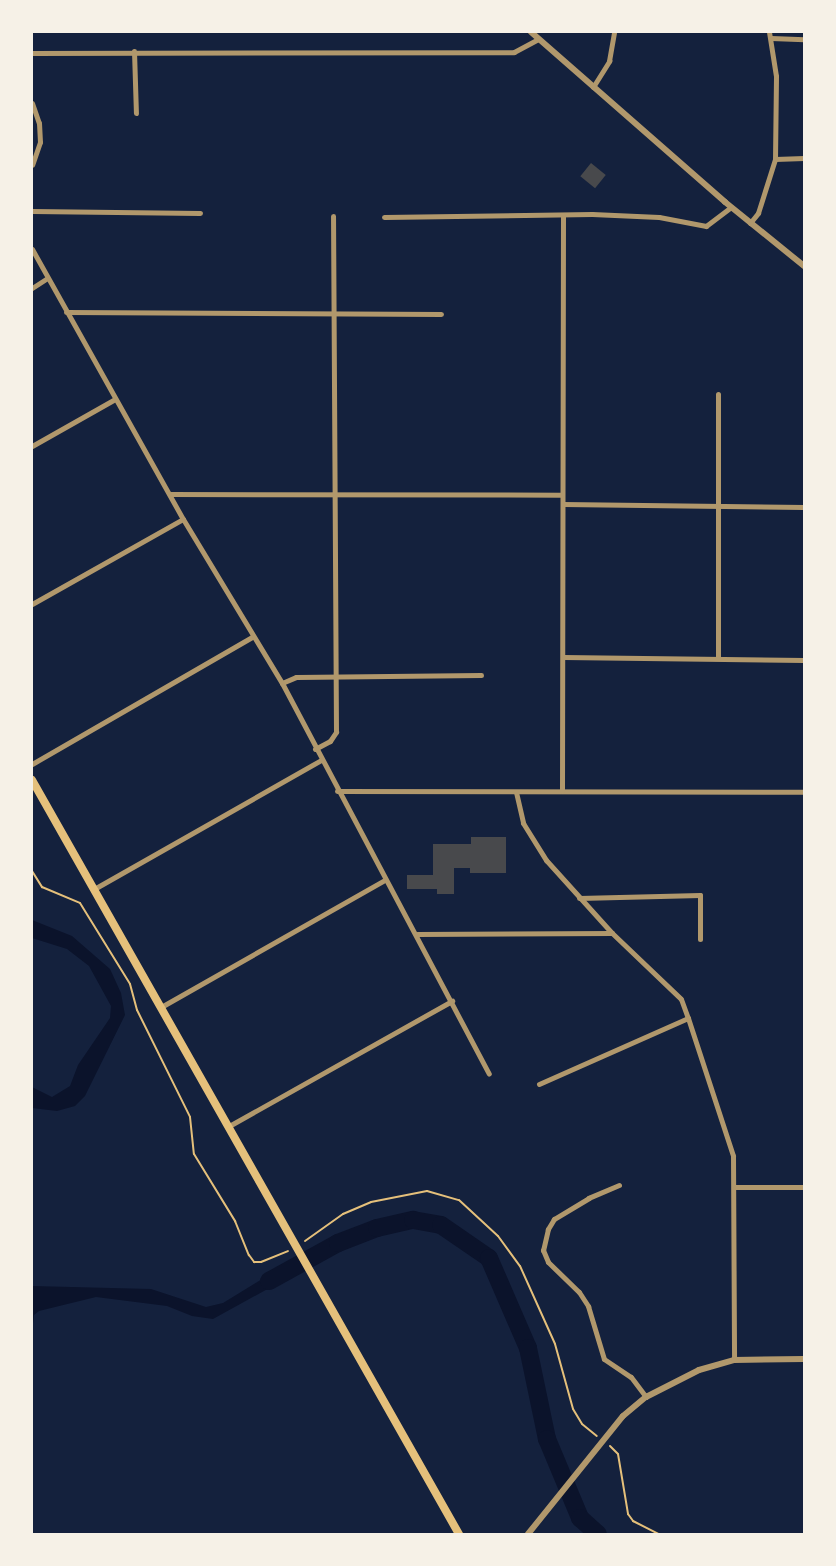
<!DOCTYPE html>
<html>
<head>
<meta charset="utf-8">
<style>
	body { margin:0 }
	#map { position:relative; width:836px; height:1566px; overflow:hidden; background:#14213d; font-family:"Alegreya Sans",sans-serif }
	div>[style] { position:absolute }
	[style*='--x'] { left:calc(var(--x)*1px); top:calc(var(--y)*1px); width:calc(var(--w)*1px); rotate:calc(var(--a)*1deg) }
	.water>* { inset:0; background:#0b132b }
	.river>* { height:18px; margin:-9px; padding:0 9px; transform-origin:9px; border-radius:9px; background:#0b132b }
	.building>* { inset:0; background:#48494c; transform-origin:0 0 }
	.path>* { height:2px; margin:-1px; padding:0 1px; transform-origin:1px; border-radius:1px; background:#e5c07b }
	.minor>* { height:5px; margin:-2.5px; padding:0 2.5px; transform-origin:2.5px; border-radius:2.5px; background:#b1986c }
	.tertiary>* { height:6px; margin:-3px; padding:0 3px; transform-origin:3px; border-radius:3px; background:#b1986c }
	.primary>* { height:8px; margin:-4px; padding:0 4px; transform-origin:4px; border-radius:4px; background:#e5c07b }
	span { translate:-50% -50%; white-space:nowrap; text-align:center; line-height:1.15; -webkit-text-stroke:5px #f6f1e7; paint-order:stroke }
	.frame { position:absolute; inset:0; border:33px solid #f6f1e7; pointer-events:none }
</style>
</head>
<body>
<div id="map">
	<div class="water">
		<div style="clip-path:polygon(32px 920px,72px 936px,110px 969px,121px 993px,125px 1015px,85px 1096px,75px 1106px,57px 1111px,32px 1108px,32px 1087px,52px 1097px,70px 1086px,78px 1065px,110px 1018px,111px 1006px,89px 966px,67px 949px,32px 938px)"></div>
		<div style="clip-path:polygon(285px 1265px,291px 1276px,213px 1319px,192px 1316px,167px 1306px,96px 1297px,39px 1311px,34px 1315px,32px 1332px,32px 1286px,151px 1289px,206px 1307px,223px 1303px)"></div>
	</div>
	<div class="river">
		<div style="--x:269;--y:1281;--w:79;--a:-28.8"></div>
		<div style="--x:338;--y:1243;--w:42;--a:-21"></div>
		<div style="--x:377;--y:1228;--w:37;--a:-13"></div>
		<div style="--x:413;--y:1220;--w:28;--a:10"></div>
		<div style="--x:441;--y:1225;--w:58;--a:34.5"></div>
		<div style="--x:489;--y:1258;--w:98;--a:66.6"></div>
		<div style="--x:528;--y:1348;--w:93;--a:78.2"></div>
		<div style="--x:547;--y:1439;--w:86;--a:67.3"></div>
		<div style="--x:580;--y:1518;--w:24;--a:42"></div>
	</div>
	<div class="building">
		<div style="left:591px;top:163px;width:19px;height:17px;rotate:39deg"></div>
		<div style="clip-path:polygon(471px 837px,506px 837px,506px 873px,470px 873px,470px 868px,454px 868px,454px 894px,437px 894px,437px 889px,407px 889px,407px 875px,433px 875px,433px 844px,471px 844px)"></div>
	</div>
	<div class="path">
		<div style="--x:32;--y:871;--w:19;--a:58"></div>
		<div style="--x:42;--y:887;--w:41;--a:22.8"></div>
		<div style="--x:80;--y:903;--w:95;--a:58.3"></div>
		<div style="--x:130;--y:984;--w:27;--a:75"></div>
		<div style="--x:137;--y:1010;--w:119;--a:63.6"></div>
		<div style="--x:190;--y:1117;--w:37;--a:84"></div>
		<div style="--x:194;--y:1154;--w:79;--a:58.5"></div>
		<div style="--x:235;--y:1221;--w:37;--a:68"></div>
		<div style="--x:249;--y:1255;--w:9;--a:54"></div>
		<div style="--x:254;--y:1262;--w:7;--a:0"></div>
		<div style="--x:261;--y:1262;--w:29;--a:-22"></div>
		<div style="--x:305;--y:1241;--w:47;--a:-35.4"></div>
		<div style="--x:343;--y:1214;--w:30;--a:-23"></div>
		<div style="--x:371;--y:1202;--w:57;--a:-11.1"></div>
		<div style="--x:427;--y:1191;--w:33;--a:16"></div>
		<div style="--x:459;--y:1200;--w:53;--a:42.7"></div>
		<div style="--x:498;--y:1236;--w:37;--a:54"></div>
		<div style="--x:520;--y:1266;--w:85;--a:65.8"></div>
		<div style="--x:555;--y:1344;--w:67;--a:74.5"></div>
		<div style="--x:573;--y:1409;--w:17;--a:59"></div>
		<div style="--x:582;--y:1424;--w:19;--a:39"></div>
		<div style="--x:610;--y:1446;--w:11;--a:45"></div>
		<div style="--x:618;--y:1454;--w:61;--a:80.5"></div>
		<div style="--x:628;--y:1514;--w:9;--a:54"></div>
		<div style="--x:633;--y:1521;--w:29;--a:27"></div>
	</div>
	<div class="minor">
		<div style="--x:771;--y:38;--w:33;--a:2"></div>
		<div style="--x:134;--y:51;--w:62;--a:88.2"></div>
		<div style="--x:32;--y:53;--w:482;--a:-0.1"></div>
		<div style="--x:514;--y:52;--w:27;--a:-28"></div>
		<div style="--x:593;--y:87;--w:31;--a:-58"></div>
		<div style="--x:609;--y:61;--w:29;--a:-80"></div>
		<div style="--x:32;--y:103;--w:21;--a:71"></div>
		<div style="--x:39;--y:123;--w:19;--a:87"></div>
		<div style="--x:40;--y:142;--w:24;--a:109"></div>
		<div style="--x:775;--y:159;--w:29;--a:-2"></div>
		<div style="--x:32;--y:211;--w:168;--a:0.7"></div>
		<div style="--x:384;--y:217;--w:208;--a:-0.8"></div>
		<div style="--x:592;--y:214;--w:67;--a:2.6"></div>
		<div style="--x:659;--y:217;--w:48;--a:10.8"></div>
		<div style="--x:706;--y:226;--w:31;--a:-37"></div>
		<div style="--x:750;--y:223;--w:13;--a:-51"></div>
		<div style="--x:758;--y:213;--w:57;--a:-72.5"></div>
		<div style="--x:775;--y:159;--w:83;--a:-89.3"></div>
		<div style="--x:776;--y:76;--w:45;--a:-99"></div>
		<div style="--x:32;--y:249;--w:309;--a:60.8"></div>
		<div style="--x:183;--y:519;--w:192;--a:58.9"></div>
		<div style="--x:282;--y:683;--w:442;--a:62.1"></div>
		<div style="--x:32;--y:288;--w:17;--a:-33"></div>
		<div style="--x:66;--y:312;--w:375;--a:0.3"></div>
		<div style="--x:718;--y:394;--w:264;--a:90"></div>
		<div style="--x:32;--y:446;--w:95;--a:-29.5"></div>
		<div style="--x:170;--y:494;--w:392;--a:0.1"></div>
		<div style="--x:563;--y:504;--w:241;--a:0.7"></div>
		<div style="--x:32;--y:604;--w:173;--a:-29.4"></div>
		<div style="--x:563;--y:657;--w:241;--a:0.7"></div>
		<div style="--x:282;--y:683;--w:15;--a:-23"></div>
		<div style="--x:296;--y:677;--w:185;--a:-0.6"></div>
		<div style="--x:315;--y:749;--w:17;--a:-28"></div>
		<div style="--x:330;--y:741;--w:11;--a:-56"></div>
		<div style="--x:336;--y:732;--w:516;--a:-90.33"></div>
		<div style="--x:32;--y:764;--w:254;--a:-30"></div>
		<div style="--x:337;--y:791;--w:467;--a:0.1"></div>
		<div style="--x:562;--y:791;--w:576;--a:-89.9"></div>
		<div style="--x:516;--y:792;--w:32;--a:77"></div>
		<div style="--x:523;--y:823;--w:44;--a:58.1"></div>
		<div style="--x:546;--y:860;--w:98;--a:47.9"></div>
		<div style="--x:612;--y:933;--w:95;--a:43.7"></div>
		<div style="--x:681;--y:999;--w:20;--a:70"></div>
		<div style="--x:688;--y:1018;--w:145;--a:71.9"></div>
		<div style="--x:733;--y:1156;--w:204;--a:89.7"></div>
		<div style="--x:94;--y:889;--w:261;--a:-29.6"></div>
		<div style="--x:579;--y:898;--w:121;--a:-1.4"></div>
		<div style="--x:700;--y:895;--w:44;--a:90"></div>
		<div style="--x:417;--y:934;--w:195;--a:-0.3"></div>
		<div style="--x:161;--y:1007;--w:257;--a:-29.6"></div>
		<div style="--x:539;--y:1084;--w:163;--a:-23.9"></div>
		<div style="--x:229;--y:1126;--w:256;--a:-29.3"></div>
		<div style="--x:619;--y:1185;--w:33;--a:157"></div>
		<div style="--x:589;--y:1198;--w:41;--a:149"></div>
		<div style="--x:554;--y:1219;--w:12;--a:121"></div>
		<div style="--x:548;--y:1229;--w:22;--a:103"></div>
		<div style="--x:543;--y:1250;--w:13;--a:67"></div>
		<div style="--x:548;--y:1262;--w:43;--a:44.1"></div>
		<div style="--x:579;--y:1292;--w:17;--a:57"></div>
		<div style="--x:588;--y:1306;--w:55;--a:73.2"></div>
		<div style="--x:604;--y:1359;--w:32;--a:34"></div>
		<div style="--x:631;--y:1377;--w:25;--a:53"></div>
		<div style="--x:736;--y:1187;--w:68;--a:0"></div>
	</div>
	<div class="tertiary">
		<div style="--x:531;--y:32;--w:258;--a:41.2"></div>
		<div style="--x:725;--y:202;--w:102;--a:39"></div>
		<div style="--x:528;--y:1534;--w:151;--a:-51.2"></div>
		<div style="--x:623;--y:1416;--w:30;--a:-40"></div>
		<div style="--x:646;--y:1397;--w:59;--a:-27"></div>
		<div style="--x:699;--y:1370;--w:36;--a:-16"></div>
		<div style="--x:734;--y:1360;--w:70;--a:-0.8"></div>
	</div>
	<div class="primary">
		<div style="--x:32;--y:780;--w:867;--a:60.48"></div>
	</div>
	<div class="frame"></div>
</div>
</body>
</html>
